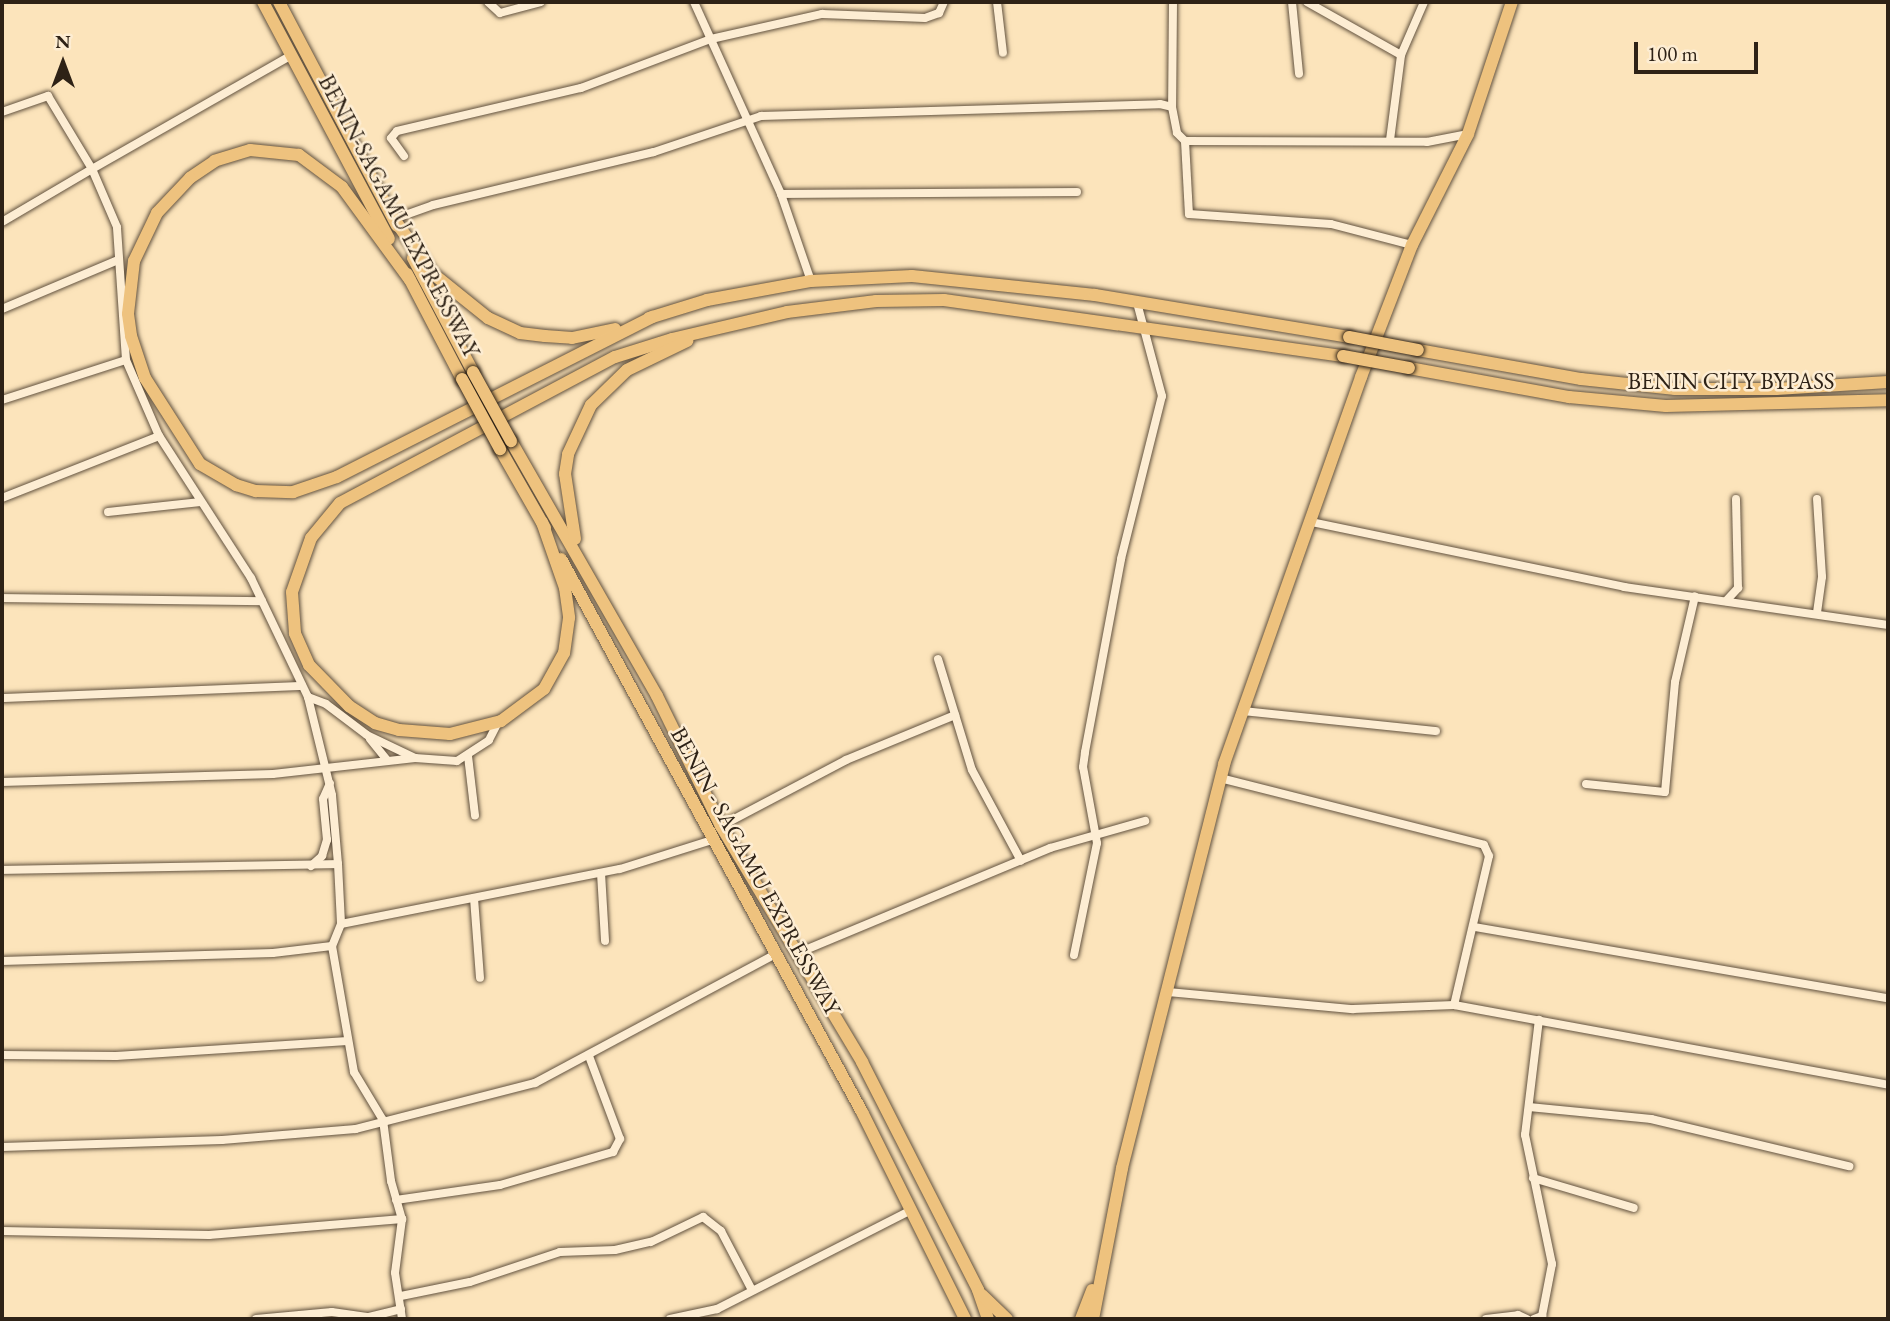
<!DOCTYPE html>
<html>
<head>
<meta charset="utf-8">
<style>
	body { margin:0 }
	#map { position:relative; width:1890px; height:1321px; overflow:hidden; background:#fce4bb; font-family:"EB Garamond",serif }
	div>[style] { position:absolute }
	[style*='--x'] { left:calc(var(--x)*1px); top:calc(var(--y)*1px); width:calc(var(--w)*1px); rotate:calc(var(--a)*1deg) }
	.roads { filter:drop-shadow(0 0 2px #62523f) drop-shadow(0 0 2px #62523f) }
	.minor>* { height:8px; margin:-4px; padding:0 4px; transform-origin:4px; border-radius:4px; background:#fdedd3 }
	.trunk>* { height:12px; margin:-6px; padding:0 6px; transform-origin:6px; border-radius:6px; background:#eec27e }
	.bridges { filter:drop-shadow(0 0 2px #2e2216) drop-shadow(0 0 2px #2e2216) }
	.trunk-bridge>* { height:12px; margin:-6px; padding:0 6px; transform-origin:6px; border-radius:6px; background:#eec27e }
	span { translate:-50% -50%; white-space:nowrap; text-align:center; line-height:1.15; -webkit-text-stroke:5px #fdedd3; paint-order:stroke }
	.street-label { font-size:23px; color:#2e2216 }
	.frame { position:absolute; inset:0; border:4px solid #2e2216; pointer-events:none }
	.north { position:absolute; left:28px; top:28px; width:70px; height:70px; -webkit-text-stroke:5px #fdedd3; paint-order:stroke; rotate:0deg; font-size:19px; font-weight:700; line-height:28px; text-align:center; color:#2e2216 }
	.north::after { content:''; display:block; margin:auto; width:24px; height:32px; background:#2e2216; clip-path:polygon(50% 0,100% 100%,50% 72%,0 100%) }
	.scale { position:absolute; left:1634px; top:42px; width:124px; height:32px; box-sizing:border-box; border:4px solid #2e2216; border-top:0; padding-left:9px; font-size:21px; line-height:24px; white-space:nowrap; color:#2e2216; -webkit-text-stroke:5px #fdedd3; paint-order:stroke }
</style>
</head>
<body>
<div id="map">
	<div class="roads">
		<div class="minor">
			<div style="--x:488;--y:2;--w:16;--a:43"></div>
			<div style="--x:500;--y:13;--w:42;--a:-15"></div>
			<div style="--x:694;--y:2;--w:211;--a:65.6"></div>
			<div style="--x:781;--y:194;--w:92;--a:71"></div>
			<div style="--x:997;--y:2;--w:51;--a:83.3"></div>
			<div style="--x:1173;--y:2;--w:105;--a:90.5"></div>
			<div style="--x:1172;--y:107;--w:26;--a:79"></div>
			<div style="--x:1177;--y:133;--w:11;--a:45"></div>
			<div style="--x:1185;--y:141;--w:242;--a:0.2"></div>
			<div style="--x:1427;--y:142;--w:42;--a:-11"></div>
			<div style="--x:1292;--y:2;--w:72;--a:84.4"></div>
			<div style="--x:1307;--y:2;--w:108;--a:29.4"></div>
			<div style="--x:2;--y:112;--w:49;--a:-19.2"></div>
			<div style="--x:48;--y:96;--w:85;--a:58.9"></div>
			<div style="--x:92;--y:169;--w:104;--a:149.5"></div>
			<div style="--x:1390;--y:140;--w:86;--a:-82.6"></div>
			<div style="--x:1401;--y:55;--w:58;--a:-66.5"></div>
			<div style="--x:1185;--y:141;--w:73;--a:86.9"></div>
			<div style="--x:1189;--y:214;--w:142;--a:4"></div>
			<div style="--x:1331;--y:224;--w:84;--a:14.5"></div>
			<div style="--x:404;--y:156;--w:22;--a:-126"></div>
			<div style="--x:391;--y:138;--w:9;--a:-49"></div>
			<div style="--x:397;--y:131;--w:189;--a:-13.2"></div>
			<div style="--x:581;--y:88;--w:139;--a:-20.7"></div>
			<div style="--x:711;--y:39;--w:114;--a:-12.7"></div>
			<div style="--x:822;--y:14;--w:103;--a:2.2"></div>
			<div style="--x:925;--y:18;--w:15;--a:-20"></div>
			<div style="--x:939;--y:13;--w:12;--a:-66"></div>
			<div style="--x:781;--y:194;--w:296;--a:-0.4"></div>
			<div style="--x:394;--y:219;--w:41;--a:-19.7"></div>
			<div style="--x:433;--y:205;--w:227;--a:-13.5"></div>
			<div style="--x:654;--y:152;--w:113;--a:-18.6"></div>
			<div style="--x:761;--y:116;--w:399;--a:-1.7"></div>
			<div style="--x:1160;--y:104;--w:12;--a:14"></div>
			<div style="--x:2;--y:309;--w:126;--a:-22.9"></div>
			<div style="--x:2;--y:400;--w:130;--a:-17.9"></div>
			<div style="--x:2;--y:498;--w:169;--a:-21.5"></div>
			<div style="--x:1817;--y:499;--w:78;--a:86.3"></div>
			<div style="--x:1822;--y:577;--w:37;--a:98"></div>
			<div style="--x:108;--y:512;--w:93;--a:-6.2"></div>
			<div style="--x:1311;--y:522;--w:320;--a:11.7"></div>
			<div style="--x:1624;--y:587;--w:267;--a:8.2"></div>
			<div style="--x:2;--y:598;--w:260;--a:0.7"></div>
			<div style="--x:1726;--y:601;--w:18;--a:-47"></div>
			<div style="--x:1738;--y:588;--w:89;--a:-91.3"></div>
			<div style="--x:938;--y:659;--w:116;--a:73"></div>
			<div style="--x:972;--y:770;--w:103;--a:61.7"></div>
			<div style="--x:308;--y:697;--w:19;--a:21"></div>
			<div style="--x:326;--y:704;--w:51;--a:37.1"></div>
			<div style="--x:367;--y:735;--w:53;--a:25.6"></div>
			<div style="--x:2;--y:698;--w:300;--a:-2.3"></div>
			<div style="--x:1242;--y:711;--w:195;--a:5.9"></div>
			<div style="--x:370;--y:739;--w:28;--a:51"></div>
			<div style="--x:468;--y:756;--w:60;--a:83.3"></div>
			<div style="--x:1220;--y:778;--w:272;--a:14.2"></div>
			<div style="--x:1484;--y:845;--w:12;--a:66"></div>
			<div style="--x:1489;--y:856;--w:153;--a:103.2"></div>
			<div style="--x:2;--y:782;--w:271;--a:-1.7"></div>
			<div style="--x:273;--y:774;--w:143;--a:-6.4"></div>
			<div style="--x:415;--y:758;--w:42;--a:4.1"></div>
			<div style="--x:457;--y:761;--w:38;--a:-33"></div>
			<div style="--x:489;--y:740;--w:20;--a:-63"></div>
			<div style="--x:1586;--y:784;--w:79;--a:5.8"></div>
			<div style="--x:1665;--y:792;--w:110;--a:-84.8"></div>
			<div style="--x:1675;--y:682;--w:88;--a:-76.9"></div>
			<div style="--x:721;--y:826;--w:141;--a:-27.8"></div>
			<div style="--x:846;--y:760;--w:118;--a:-22.4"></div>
			<div style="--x:338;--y:864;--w:60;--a:87.1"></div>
			<div style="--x:341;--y:924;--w:24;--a:112"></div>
			<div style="--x:332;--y:946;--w:128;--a:80.1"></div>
			<div style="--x:354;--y:1072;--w:56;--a:58.9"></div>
			<div style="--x:383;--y:1120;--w:62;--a:82.5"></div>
			<div style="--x:391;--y:1181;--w:40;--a:74"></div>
			<div style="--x:402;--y:1219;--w:54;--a:97.4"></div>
			<div style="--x:395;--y:1273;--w:47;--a:81.3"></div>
			<div style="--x:311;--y:866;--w:15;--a:-42"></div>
			<div style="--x:322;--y:856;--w:17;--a:-73"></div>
			<div style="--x:327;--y:840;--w:41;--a:-95.6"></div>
			<div style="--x:323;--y:799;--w:17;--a:-66"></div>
			<div style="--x:2;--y:870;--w:336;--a:-1"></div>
			<div style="--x:338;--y:864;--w:69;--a:-95"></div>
			<div style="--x:332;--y:795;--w:101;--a:-103.8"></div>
			<div style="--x:308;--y:697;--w:132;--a:-115.6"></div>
			<div style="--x:251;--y:578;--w:169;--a:-122.9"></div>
			<div style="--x:159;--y:436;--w:83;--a:-113.5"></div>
			<div style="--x:126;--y:360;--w:133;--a:-93.9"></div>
			<div style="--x:117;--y:227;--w:63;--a:-113.3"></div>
			<div style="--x:92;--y:169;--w:228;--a:-29.7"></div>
			<div style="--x:601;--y:873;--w:68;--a:86.6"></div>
			<div style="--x:474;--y:898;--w:80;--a:85.7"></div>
			<div style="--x:341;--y:924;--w:284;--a:-11.2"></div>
			<div style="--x:620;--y:869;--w:100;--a:-17.5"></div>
			<div style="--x:1475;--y:927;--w:419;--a:9.8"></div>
			<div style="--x:798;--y:953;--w:273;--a:-22.6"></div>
			<div style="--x:1050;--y:848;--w:99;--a:-15.9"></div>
			<div style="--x:1074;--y:955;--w:114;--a:-78.4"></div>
			<div style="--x:1097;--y:843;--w:77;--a:-100.4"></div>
			<div style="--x:1083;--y:767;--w:15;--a:-82"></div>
			<div style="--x:1085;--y:752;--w:196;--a:-79.4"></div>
			<div style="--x:1121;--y:559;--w:168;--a:-75.9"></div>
			<div style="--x:1162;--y:396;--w:96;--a:-105"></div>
			<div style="--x:2;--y:961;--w:271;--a:-1.7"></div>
			<div style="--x:273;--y:953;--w:59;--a:-6.8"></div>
			<div style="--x:1168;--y:992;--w:186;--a:5.3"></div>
			<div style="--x:1353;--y:1009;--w:101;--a:-2.3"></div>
			<div style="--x:1454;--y:1005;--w:441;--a:10.4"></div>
			<div style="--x:2;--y:1055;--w:114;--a:0.5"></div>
			<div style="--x:116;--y:1056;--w:232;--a:-3.7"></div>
			<div style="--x:1529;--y:1107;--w:123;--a:5.6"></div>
			<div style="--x:1651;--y:1119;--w:204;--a:13.4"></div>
			<div style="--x:2;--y:1147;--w:220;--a:-1.8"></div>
			<div style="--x:222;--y:1140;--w:134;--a:-4.7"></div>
			<div style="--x:356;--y:1129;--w:185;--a:-14.4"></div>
			<div style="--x:535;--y:1083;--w:275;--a:-28.2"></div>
			<div style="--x:1533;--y:1178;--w:105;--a:16.5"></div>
			<div style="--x:396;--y:1200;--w:105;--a:-8.2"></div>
			<div style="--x:500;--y:1185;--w:118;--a:-16.3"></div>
			<div style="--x:613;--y:1152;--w:15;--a:-62"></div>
			<div style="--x:620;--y:1139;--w:89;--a:-110.5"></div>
			<div style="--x:2;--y:1231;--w:207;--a:1.1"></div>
			<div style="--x:209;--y:1235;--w:194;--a:-4.7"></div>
			<div style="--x:401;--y:1296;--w:70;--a:-11.5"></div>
			<div style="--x:470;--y:1282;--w:95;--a:-18.4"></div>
			<div style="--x:560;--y:1252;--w:55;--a:-2.1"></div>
			<div style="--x:615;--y:1250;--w:37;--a:-13"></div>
			<div style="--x:651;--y:1242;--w:58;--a:-25.7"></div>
			<div style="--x:703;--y:1217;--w:23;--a:38"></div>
			<div style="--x:721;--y:1231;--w:67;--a:62.3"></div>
			<div style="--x:256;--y:1319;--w:76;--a:-5.3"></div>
			<div style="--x:332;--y:1312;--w:37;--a:8"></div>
			<div style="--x:369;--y:1317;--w:33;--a:-14"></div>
			<div style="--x:670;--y:1319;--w:48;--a:-12"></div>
			<div style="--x:717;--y:1309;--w:218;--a:-27"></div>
			<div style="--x:1486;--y:1319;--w:32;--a:-7"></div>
			<div style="--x:1518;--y:1315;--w:10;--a:24"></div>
			<div style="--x:1534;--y:1319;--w:9;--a:-21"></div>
			<div style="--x:1542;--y:1316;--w:53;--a:-79.1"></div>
			<div style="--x:1552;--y:1264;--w:132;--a:-101.8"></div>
			<div style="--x:1525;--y:1135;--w:116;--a:-83.1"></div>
		</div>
		<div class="trunk">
			<div style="--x:263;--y:2;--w:268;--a:62"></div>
			<div style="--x:279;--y:2;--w:253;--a:62.2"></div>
			<div style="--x:394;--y:219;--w:66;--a:54.9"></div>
			<div style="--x:432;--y:273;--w:72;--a:38.8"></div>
			<div style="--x:488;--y:318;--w:35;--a:25"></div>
			<div style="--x:520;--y:333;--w:25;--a:7"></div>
			<div style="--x:545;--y:336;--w:27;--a:4"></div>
			<div style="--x:572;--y:338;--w:44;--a:-11.8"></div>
			<div style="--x:413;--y:258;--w:129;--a:62.2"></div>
			<div style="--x:407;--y:274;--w:119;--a:62.4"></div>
			<div style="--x:410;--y:280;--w:115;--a:-126.2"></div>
			<div style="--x:342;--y:187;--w:54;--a:-143.3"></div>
			<div style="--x:299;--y:155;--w:49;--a:-174.2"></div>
			<div style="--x:250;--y:150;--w:37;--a:163"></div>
			<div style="--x:215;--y:161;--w:30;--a:146"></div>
			<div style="--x:190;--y:178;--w:48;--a:133.3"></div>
			<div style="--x:157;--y:213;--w:53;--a:115.6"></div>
			<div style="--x:134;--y:261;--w:53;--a:96.5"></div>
			<div style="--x:128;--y:314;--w:22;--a:82"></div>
			<div style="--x:131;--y:336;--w:44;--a:71.6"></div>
			<div style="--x:145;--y:378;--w:102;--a:57.4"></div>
			<div style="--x:200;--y:464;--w:42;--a:30.3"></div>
			<div style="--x:236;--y:485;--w:21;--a:17"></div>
			<div style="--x:256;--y:491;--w:37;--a:2"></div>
			<div style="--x:293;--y:492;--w:46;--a:-18.8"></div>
			<div style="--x:337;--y:477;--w:354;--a:-26.9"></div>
			<div style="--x:649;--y:318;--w:61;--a:-17.2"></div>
			<div style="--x:707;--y:300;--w:106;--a:-10.4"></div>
			<div style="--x:811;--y:281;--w:101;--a:-2.8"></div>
			<div style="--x:912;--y:276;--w:184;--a:5.9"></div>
			<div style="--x:1095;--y:295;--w:257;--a:9.4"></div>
			<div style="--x:1418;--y:350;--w:166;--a:10.1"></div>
			<div style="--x:1581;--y:379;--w:95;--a:6.1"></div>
			<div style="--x:1675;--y:389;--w:101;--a:0"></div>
			<div style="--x:1776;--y:389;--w:112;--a:-3.6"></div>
			<div style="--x:1409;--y:368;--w:163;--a:10.3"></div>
			<div style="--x:1569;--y:397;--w:97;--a:5.3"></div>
			<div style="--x:1666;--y:406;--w:222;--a:-1.5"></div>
			<div style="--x:511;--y:441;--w:294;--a:60.2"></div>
			<div style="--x:657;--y:696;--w:145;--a:63.8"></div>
			<div style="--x:721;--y:826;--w:275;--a:59.1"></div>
			<div style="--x:862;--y:1062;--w:256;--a:63"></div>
			<div style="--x:978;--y:1290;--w:31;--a:71"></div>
			<div style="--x:500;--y:449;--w:91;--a:60.3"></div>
			<div style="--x:542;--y:522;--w:70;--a:70.8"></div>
			<div style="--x:565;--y:588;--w:30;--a:82"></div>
			<div style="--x:569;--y:618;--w:35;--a:98"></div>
			<div style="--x:564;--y:653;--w:41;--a:119.1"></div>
			<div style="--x:544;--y:689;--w:54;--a:143.3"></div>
			<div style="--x:501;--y:721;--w:53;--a:165.7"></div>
			<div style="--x:450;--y:734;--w:51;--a:-175.5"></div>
			<div style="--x:399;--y:730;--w:25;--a:-164"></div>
			<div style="--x:375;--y:723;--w:31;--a:-147"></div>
			<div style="--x:349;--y:706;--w:57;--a:-134.3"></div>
			<div style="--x:309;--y:665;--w:35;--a:-114"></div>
			<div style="--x:295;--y:633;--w:41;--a:-94.2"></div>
			<div style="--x:292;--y:592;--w:57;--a:-70.6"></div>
			<div style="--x:311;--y:538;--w:45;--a:-50.4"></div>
			<div style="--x:340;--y:503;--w:311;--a:-28"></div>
			<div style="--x:615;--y:357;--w:60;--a:-17.5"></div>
			<div style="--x:672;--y:339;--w:118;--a:-13.2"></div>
			<div style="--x:787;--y:312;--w:90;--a:-7"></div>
			<div style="--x:876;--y:301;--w:68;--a:-0.8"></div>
			<div style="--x:944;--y:300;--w:403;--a:8"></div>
			<div style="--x:575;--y:539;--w:66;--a:-98.7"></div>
			<div style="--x:565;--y:474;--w:20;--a:-81"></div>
			<div style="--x:568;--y:454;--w:54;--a:-64.9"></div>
			<div style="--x:591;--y:405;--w:50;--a:-44.2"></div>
			<div style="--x:627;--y:370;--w:67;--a:-25.8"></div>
			<div style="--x:561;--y:559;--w:630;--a:61.44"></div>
			<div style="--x:862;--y:1112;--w:231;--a:63.5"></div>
			<div style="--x:982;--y:1295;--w:35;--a:44"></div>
			<div style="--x:1081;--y:1319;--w:31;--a:-69"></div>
			<div style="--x:1093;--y:1319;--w:154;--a:-79.1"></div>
			<div style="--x:1122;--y:1168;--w:417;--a:-75.8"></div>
			<div style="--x:1224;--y:764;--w:411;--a:-70.5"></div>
			<div style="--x:1361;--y:377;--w:142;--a:-68.9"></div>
			<div style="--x:1412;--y:245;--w:124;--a:-63.2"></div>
			<div style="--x:1468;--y:134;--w:139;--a:-71.6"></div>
		</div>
	</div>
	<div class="bridges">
		<div class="trunk-bridge">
			<div style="--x:1349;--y:337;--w:70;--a:10.7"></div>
			<div style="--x:1343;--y:356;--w:67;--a:10.3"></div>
			<div style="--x:473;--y:372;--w:79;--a:61.2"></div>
			<div style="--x:462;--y:379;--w:80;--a:61.5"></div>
		</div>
	</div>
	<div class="street-label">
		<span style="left:399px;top:216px;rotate:62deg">BENIN-SAGAMU EXPRESSWAY</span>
		<span style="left:1731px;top:381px">BENIN CITY BYPASS</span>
		<span style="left:756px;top:871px;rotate:61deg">BENIN - SAGAMU EXPRESSWAY</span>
	</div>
	<div class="frame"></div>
	<div class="north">N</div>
	<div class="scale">100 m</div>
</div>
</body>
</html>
